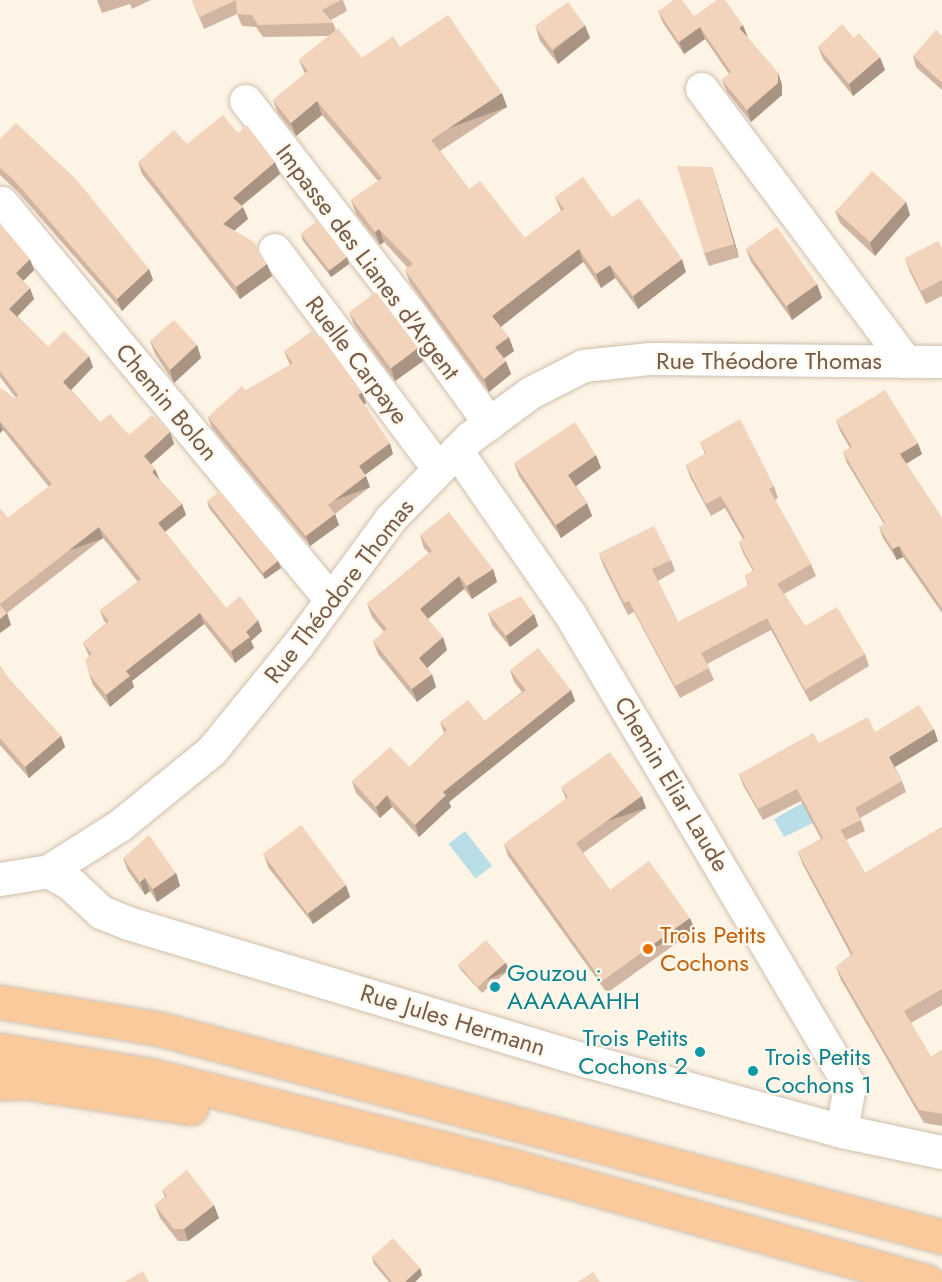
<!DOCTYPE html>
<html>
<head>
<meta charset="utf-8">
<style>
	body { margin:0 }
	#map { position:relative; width:942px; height:1282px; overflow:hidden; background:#fdf4e5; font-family:Jost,sans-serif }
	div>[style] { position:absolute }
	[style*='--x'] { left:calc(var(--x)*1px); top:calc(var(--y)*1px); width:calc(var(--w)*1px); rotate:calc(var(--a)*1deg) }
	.water>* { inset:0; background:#b9dee7; transform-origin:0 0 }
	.roads { filter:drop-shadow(0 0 2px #d0bfae) drop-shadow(0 0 2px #d0bfae) }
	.minor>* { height:32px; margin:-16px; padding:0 16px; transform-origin:16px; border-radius:16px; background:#fff }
	.tertiary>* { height:33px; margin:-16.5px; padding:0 16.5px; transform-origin:16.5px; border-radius:16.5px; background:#fff }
	.trunk>* { height:33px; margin:-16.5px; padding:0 16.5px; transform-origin:16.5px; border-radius:16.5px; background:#faca9c }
	.wall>* { inset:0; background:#d0b6a2 }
	.shaded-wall>* { inset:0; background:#a99484; transform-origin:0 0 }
	.building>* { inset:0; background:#f2d4bc; transform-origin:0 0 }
	.dots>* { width:16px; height:16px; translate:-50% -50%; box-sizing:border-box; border:3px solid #fff8ec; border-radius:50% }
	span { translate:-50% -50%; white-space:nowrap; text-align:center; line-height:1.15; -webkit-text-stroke:4.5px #fff8ec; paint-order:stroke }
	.street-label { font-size:24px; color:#765b4a }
	.food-label { font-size:24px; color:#c56008 }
	.left { translate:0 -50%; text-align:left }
	.culture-label { font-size:24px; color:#0d838f }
	.right { translate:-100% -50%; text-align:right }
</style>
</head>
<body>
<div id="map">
	<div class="water">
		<div style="clip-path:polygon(813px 797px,813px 823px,784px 837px,774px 819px)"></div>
		<div style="left:465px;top:831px;width:44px;height:21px;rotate:52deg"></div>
	</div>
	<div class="roads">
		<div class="minor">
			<div style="--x:702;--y:89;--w:341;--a:53.2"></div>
			<div style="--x:246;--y:101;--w:268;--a:52.3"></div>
			<div style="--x:410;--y:313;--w:137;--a:54.2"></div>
			<div style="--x:2;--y:203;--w:516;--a:50.35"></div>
			<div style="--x:275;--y:250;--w:274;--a:53.3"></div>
			<div style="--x:457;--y:451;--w:198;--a:55.3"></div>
			<div style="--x:570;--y:614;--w:549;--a:59.32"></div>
			<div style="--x:850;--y:1086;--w:46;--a:100.1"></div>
			<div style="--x:49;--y:871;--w:84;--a:-32.4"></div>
			<div style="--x:120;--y:826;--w:119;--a:-39.2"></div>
			<div style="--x:212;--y:751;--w:139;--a:-50.8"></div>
			<div style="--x:300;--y:643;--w:154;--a:-53.7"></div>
			<div style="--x:391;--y:519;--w:113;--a:-45.7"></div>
			<div style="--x:470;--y:438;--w:76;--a:-36.4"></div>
			<div style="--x:531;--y:393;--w:59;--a:-27"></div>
			<div style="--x:584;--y:366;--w:65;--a:-6.1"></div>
			<div style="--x:649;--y:359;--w:293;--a:0.6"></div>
		</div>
		<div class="tertiary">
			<div style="--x:0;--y:879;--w:50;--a:-9.3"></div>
			<div style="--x:49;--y:871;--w:27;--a:31"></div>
			<div style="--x:72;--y:885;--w:40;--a:43"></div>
			<div style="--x:101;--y:912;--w:29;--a:22"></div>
			<div style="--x:128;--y:923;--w:481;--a:16.7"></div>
			<div style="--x:589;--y:1061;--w:263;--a:15.5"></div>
			<div style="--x:842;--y:1131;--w:102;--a:11.9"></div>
		</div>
		<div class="trunk">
			<div style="--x:0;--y:1002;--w:162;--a:9.6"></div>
			<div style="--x:160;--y:1029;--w:809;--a:14.89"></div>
			<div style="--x:0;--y:1050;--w:152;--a:9.5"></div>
			<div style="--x:150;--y:1075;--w:377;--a:14.1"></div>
			<div style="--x:516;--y:1167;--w:427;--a:15.6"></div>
			<div style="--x:0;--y:1083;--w:24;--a:-2"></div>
			<div style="--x:24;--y:1082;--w:169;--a:8.8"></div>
		</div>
	</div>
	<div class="wall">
		<div style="clip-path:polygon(97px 0,151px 0,132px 9px,130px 4px,102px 13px)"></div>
		<div style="clip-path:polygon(192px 0,343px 0,347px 11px,331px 20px,333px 23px,336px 30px,362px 58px,400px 47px,507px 107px,440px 151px,469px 189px,525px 238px,561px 211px,555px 197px,612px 217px,686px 272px,638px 309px,615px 278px,601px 288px,583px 262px,500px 327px,514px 351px,504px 358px,511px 374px,489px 392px,410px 283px,405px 270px,408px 268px,384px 242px,380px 245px,356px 214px,351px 200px,378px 181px,322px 115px,296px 136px,278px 113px,273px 100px,305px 74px,299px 60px,329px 36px,263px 37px,256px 27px,242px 26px,237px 14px,204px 29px)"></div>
		<div style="clip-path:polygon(658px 11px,694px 16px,748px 38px,778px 73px,782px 85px,782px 95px,751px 122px,727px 92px,722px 80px,729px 74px,705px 39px,684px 54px,663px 23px)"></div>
		<div style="clip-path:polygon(536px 28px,590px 38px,558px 64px,540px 41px)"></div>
		<div style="clip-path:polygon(942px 36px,942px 90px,916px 67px,913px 56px)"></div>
		<div style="clip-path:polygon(854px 38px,885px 70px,853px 96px,823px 59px,818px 47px)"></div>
		<div style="clip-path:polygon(238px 133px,280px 174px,242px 206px,248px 219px,234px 230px,267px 264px,272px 276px,240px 299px,142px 174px,138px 162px,187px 144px)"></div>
		<div style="clip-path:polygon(0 139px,149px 269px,153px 280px,122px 311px,18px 192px,0 175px)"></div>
		<div style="clip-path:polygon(712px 167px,716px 180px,739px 257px,709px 266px,704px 253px)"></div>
		<div style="clip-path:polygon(906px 202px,910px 215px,875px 256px,840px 223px,835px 211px)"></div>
		<div style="clip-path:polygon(0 223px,34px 270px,23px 281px,34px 299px,17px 316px,48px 347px,93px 367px,71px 390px,100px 422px,129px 435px,170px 432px,174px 444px,151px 464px,155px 469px,159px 479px,182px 504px,186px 515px,165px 532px,226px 608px,262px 631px,251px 641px,254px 648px,235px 663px,204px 624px,132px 681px,134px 687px,110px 707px,93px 685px,89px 674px,89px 656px,83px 643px,106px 623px,104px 621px,100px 610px,138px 582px,103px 538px,7px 613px,11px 625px,0 633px,0 509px,8px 518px,49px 487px,3px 430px,0 433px,0 388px,15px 399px,16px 398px,0 377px)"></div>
		<div style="clip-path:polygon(301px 234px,347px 257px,349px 264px,331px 277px,303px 241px)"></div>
		<div style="clip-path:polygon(942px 248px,942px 296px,926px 304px,910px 272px,905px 258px)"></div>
		<div style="clip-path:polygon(746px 249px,817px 284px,822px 298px,792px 320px,751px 262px)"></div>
		<div style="clip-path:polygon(349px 312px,418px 348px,423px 361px,395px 381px,354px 325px)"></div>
		<div style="clip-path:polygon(150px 341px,197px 345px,201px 358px,174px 383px,155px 354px)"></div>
		<div style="clip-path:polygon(284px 351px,366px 403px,364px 404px,393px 454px,365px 475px,370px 487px,335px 514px,339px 525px,310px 546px,212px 428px,208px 417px,245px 391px,290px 365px)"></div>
		<div style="clip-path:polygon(836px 420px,922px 454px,906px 464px,942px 518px,942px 613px,903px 557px,897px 560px,883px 538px,879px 527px,884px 524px,847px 463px,843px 452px,850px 448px,840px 431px)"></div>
		<div style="clip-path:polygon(700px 442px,774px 486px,778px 498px,775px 500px,811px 564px,816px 576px,784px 594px,805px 626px,865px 654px,869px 666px,810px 702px,771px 630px,707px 664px,714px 680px,680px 698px,634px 612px,628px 615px,603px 565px,599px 553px,671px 560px,675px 571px,658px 581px,678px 622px,748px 586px,745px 575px,753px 571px,743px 553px,739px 542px,743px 539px,725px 508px,711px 516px,690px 477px,686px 465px,705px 454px)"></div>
		<div style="clip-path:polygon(596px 455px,601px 468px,576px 486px,587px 503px,592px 516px,561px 538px,519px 476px,514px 463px)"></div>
		<div style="clip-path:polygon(207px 501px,281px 568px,265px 579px,209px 508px)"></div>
		<div style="clip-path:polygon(420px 535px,493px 569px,497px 582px,472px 599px,464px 589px,428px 619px,447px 650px,427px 668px,436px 687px,417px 702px,378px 654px,373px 641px,384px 632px,372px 617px,367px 604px,429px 553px,424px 548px)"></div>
		<div style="clip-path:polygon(488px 613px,534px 614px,538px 626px,510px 647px,492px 625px)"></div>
		<div style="clip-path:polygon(0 666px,9px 679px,61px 736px,65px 747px,29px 778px,0 745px)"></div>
		<div style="clip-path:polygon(510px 670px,571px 690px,575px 701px,449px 802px,451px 807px,419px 837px,392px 807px,380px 818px,356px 793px,352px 781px,410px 767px,444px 733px,440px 722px,485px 721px,522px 692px,514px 682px)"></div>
		<div style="clip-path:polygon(875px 732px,938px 741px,895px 767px,902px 781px,906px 792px,860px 818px,865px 831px,846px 840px,865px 873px,942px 827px,942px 1005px,911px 1023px,931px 1057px,942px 1050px,942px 1126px,924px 1123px,841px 980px,836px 967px,851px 955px,803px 865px,798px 852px,821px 839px,801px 801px,763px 820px,743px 785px,739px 774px,819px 743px)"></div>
		<div style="clip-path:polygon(561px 787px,646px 808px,583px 853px,610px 890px,695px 930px,607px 993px,508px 856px,504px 844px,566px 799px)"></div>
		<div style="clip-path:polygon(264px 855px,346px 885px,350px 897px,313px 924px,268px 867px)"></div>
		<div style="clip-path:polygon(123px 858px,176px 873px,180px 886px,157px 902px,150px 891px,145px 895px,128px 871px)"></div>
		<div style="clip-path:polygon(506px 963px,509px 970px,482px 993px,461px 970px,458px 964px)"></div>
		<div style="clip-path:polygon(162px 1190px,219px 1218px,188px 1241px,178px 1241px,160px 1218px,155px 1205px,165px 1197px)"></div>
		<div style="clip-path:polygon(372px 1257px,420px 1268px,422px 1275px,415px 1282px,389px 1282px,374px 1264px)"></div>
	</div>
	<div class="shaded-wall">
		<div style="clip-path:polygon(585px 25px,590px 38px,558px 64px,553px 51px)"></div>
		<div style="clip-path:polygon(743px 25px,748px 38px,739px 28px)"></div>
		<div style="clip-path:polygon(700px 27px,705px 39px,684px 54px,679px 42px)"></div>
		<div style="clip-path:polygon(880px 57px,885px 70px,853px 96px,849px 84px)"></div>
		<div style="clip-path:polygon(778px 73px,782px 85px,782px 95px,751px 122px,747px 110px)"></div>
		<div style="left:502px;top:93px;width:15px;height:85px;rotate:70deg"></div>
		<div style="clip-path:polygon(317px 101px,322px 115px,296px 136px,291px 123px)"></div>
		<div style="clip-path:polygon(275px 162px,280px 174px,237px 209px,233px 198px)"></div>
		<div style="clip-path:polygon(712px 167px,716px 180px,739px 257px,734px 244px)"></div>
		<div style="clip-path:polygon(906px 202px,910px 215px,875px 256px,870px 243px)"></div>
		<div style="clip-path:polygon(243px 207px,248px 219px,228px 236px,223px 224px)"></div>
		<div style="clip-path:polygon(379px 229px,384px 242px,380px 245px,375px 232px)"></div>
		<div style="clip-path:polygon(579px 249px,583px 262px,497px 330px,492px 316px)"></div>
		<div style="clip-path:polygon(347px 257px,349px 264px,331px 277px,328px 270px)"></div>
		<div style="clip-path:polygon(30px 259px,34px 270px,20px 284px,16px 273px)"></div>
		<div style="clip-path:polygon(682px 259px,686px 272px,638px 309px,633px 296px)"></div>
		<div style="clip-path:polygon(267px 264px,272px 276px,240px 299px,236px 287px)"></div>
		<div style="clip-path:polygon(610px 265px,615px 278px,601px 288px,596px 274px)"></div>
		<div style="clip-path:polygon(149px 269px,153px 280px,122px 311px,117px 299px)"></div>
		<div style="clip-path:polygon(817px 284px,822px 298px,792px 320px,787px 306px)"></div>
		<div style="clip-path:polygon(30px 288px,34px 299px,14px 320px,9px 309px)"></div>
		<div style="clip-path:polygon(509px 337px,514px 351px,500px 361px,495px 347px)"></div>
		<div style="clip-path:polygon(197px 345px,201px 358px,174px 383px,170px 370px)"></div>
		<div style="clip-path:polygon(418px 348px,423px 361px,395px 381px,391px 368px)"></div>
		<div style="clip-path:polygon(89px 356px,93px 367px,67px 394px,63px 382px)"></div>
		<div style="clip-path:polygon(506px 361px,511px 374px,489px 392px,484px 379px)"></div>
		<div style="clip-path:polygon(362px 392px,366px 403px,362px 406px,358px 395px)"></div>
		<div style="clip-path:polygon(0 423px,3px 430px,0 433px)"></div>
		<div style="clip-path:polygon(170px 432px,174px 444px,148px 467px,144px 456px)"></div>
		<div style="clip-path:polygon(390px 443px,393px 454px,362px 477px,359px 466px)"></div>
		<div style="clip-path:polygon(918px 443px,922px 454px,904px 465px,900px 454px)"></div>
		<div style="clip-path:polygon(596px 455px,601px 468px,573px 488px,568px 475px)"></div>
		<div style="clip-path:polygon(155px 469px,160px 481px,152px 472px)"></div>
		<div style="left:366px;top:476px;width:12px;height:48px;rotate:70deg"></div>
		<div style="clip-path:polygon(587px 503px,592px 516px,561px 538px,556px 525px)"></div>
		<div style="clip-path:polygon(182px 504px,186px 515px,162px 534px,158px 523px)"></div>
		<div style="clip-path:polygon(335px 514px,339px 525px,310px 546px,306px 536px)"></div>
		<div style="left:99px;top:527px;width:12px;height:125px;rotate:70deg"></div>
		<div style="left:899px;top:546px;width:12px;height:7px;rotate:70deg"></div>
		<div style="clip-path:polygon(278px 561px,281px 568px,265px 579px,263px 573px)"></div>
		<div style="clip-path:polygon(493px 569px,497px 582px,472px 599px,467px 586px)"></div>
		<div style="clip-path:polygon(459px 576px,464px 589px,424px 622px,420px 609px)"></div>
		<div style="clip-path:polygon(7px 613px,11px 625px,0 633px,0 619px)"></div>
		<div style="clip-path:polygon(200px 613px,204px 624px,132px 681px,134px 687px,110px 707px,106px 695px,126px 671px)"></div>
		<div style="clip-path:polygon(534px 614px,538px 626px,510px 647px,506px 636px)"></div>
		<div style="clip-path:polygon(258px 620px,262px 631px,251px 641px,254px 648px,235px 663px,231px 651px,246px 632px)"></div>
		<div style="clip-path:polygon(443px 637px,447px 650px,424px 671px,419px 658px)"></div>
		<div style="clip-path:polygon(432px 674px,436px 687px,417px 702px,412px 689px)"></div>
		<div style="clip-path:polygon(571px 690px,575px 701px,449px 802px,451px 807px,419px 837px,415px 825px,443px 792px)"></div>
		<div style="clip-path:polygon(934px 729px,938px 741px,893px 768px,889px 757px)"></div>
		<div style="clip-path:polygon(61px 736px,65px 747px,29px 778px,25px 767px)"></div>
		<div style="clip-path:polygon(387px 795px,392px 807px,380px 818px,376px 807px)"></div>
		<div style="left:642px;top:796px;width:13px;height:81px;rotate:72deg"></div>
		<div style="clip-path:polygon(176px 873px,180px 886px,157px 902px,153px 889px)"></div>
		<div style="clip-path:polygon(145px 878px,150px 891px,145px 895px,140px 882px)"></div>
		<div style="clip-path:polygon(346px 885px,350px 897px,313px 924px,308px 913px)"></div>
		<div style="left:690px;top:918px;width:13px;height:108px;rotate:67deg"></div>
		<div style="left:506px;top:963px;width:8px;height:35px;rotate:67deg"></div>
		<div style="clip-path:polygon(214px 1205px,219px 1218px,188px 1241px,184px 1229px)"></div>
		<div style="clip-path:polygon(420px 1268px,422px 1275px,415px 1282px,405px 1282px)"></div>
	</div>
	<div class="building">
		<div style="clip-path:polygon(192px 0,236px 0,200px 17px)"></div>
		<div style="clip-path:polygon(236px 0,341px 0,322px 10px,333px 23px,258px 25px,252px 15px,237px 14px)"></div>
		<div style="clip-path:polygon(674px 0,682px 0,694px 16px,717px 0,725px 0,743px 25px,739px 28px,778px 73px,778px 83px,747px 110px,722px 80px,731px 72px,700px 27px,679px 42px,658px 11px)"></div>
		<div style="left:568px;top:2px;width:29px;height:41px;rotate:54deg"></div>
		<div style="clip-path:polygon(448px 15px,502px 93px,431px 140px,469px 189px,480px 181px,525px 238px,564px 209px,555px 197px,583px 177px,612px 217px,639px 198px,682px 259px,633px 296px,610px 265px,596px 274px,579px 249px,492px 316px,509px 337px,495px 347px,506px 361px,484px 379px,405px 270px,413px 264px,379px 229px,375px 232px,351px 200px,382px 178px,317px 101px,291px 123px,273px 100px,308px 71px,299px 60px,338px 28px,362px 58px,393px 36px,400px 47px)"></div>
		<div style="clip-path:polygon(842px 24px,854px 38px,859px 33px,880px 57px,849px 84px,818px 47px)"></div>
		<div style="clip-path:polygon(936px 30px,942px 36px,942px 83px,913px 56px)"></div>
		<div style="clip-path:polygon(223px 115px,238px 133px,247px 125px,275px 162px,233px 198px,243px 207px,223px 224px,254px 242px,267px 264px,236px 287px,138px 162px,174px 130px,187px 144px)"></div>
		<div style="clip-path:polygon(16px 123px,76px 179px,149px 269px,117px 299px,14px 180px,0 168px,0 139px)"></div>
		<div style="clip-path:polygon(677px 166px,712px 167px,734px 244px,704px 253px)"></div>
		<div style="left:872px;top:171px;width:46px;height:54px;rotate:42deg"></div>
		<div style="left:318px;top:220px;width:47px;height:22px;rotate:52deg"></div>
		<div style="clip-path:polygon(0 223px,30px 259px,16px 273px,30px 288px,9px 309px,48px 347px,64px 331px,89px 356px,63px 382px,100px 422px,110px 414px,129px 435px,152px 415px,170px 432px,144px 456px,155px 469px,152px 472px,182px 504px,158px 523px,226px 608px,240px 596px,258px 620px,246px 632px,250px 637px,231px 651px,200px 613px,126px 671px,130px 676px,106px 695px,89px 674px,85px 659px,92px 654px,83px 643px,109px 621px,100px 610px,141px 579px,99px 527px,0 604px,0 509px,1px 509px,8px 518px,52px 484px,0 421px,0 388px,15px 399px,18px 395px,0 371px)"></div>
		<div style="left:777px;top:227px;width:70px;height:38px;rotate:55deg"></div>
		<div style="clip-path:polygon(938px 241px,942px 248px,942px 280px,921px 291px,905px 258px)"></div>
		<div style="left:376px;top:292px;width:70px;height:34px;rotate:53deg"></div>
		<div style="clip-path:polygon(174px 320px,197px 345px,170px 370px,150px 341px)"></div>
		<div style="clip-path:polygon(312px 331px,317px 339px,321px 336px,362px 392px,358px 395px,390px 443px,359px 466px,366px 476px,328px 505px,335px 514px,306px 536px,208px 417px,242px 386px,245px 391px,293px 363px,284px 351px)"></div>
		<div style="clip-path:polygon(885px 390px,918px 443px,900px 454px,942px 518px,942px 608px,899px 546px,893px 549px,879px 527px,885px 523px,843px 452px,852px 447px,836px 420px)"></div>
		<div style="clip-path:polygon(740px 419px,774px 486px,769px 489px,811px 564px,777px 584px,805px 626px,837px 607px,865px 654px,805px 690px,767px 618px,701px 653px,709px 668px,675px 686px,629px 601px,624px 603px,599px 553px,654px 526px,671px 560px,652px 569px,678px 622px,749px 585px,745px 575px,754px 570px,739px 542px,745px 538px,721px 496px,706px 504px,686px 465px,706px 453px,700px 442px)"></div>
		<div style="clip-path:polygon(575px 422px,596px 455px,568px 475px,587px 503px,556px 525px,514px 463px)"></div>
		<div style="clip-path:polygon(220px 491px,278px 561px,263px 573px,207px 501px)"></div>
		<div style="clip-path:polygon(449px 512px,493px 569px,467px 586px,459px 576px,420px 609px,443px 637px,419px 658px,432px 674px,412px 689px,373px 641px,387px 629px,367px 604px,432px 551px,420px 535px)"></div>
		<div style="clip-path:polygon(521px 596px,534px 614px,506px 636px,488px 613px)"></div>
		<div style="clip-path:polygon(0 605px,7px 613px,0 619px)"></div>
		<div style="clip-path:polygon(538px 648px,571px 690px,443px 792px,446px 795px,415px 825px,387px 795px,376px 807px,352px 781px,390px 747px,410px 767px,447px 730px,440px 722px,468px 700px,485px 721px,526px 690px,510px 670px)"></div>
		<div style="clip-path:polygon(0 666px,9px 679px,61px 736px,25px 767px,0 738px)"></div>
		<div style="clip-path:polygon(919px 705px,934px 729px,889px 757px,902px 781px,855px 808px,861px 820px,840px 830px,840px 829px,823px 838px,797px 789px,758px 809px,739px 774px,813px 733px,819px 743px,868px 717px,875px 732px)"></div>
		<div style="clip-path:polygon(610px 752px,642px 796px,576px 843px,610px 890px,649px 861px,690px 918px,602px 981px,504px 844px,568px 797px,561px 787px)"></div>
		<div style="left:301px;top:825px;width:75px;height:48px;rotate:53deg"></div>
		<div style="clip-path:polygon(942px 827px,942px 989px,904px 1011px,931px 1057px,942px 1050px,942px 1114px,919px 1110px,836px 967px,853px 954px,798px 852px,840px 829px,865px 873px)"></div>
		<div style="clip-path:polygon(149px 835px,176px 873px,153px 889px,145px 878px,140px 882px,123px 858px)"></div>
		<div style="left:486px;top:940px;width:30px;height:37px;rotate:49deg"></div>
		<div style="clip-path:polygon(187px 1170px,214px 1205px,184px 1229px,174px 1229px,155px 1205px,167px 1196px,162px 1190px)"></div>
		<div style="clip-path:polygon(393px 1238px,420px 1268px,405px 1282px,392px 1282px,372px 1257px)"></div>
		<div style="clip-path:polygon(143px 1271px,149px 1282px,125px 1282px)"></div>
		<div style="clip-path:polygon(593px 1272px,600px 1282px,578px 1282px)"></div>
	</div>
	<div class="dots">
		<div style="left:648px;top:949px;background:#e8710a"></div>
		<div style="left:495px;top:987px;background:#0f9aa8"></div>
		<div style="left:700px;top:1052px;background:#0f9aa8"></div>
		<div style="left:753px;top:1071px;background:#0f9aa8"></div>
	</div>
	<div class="street-label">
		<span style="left:368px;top:262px;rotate:53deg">Impasse des Lianes d'Argent</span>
		<span style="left:357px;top:360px;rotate:53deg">Ruelle Carpaye</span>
		<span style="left:769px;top:361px">Rue Théodore Thomas</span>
		<span style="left:167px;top:402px;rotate:50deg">Chemin Bolon</span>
		<span style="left:339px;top:591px;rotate:-52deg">Rue Théodore Thomas</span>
		<span style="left:672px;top:784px;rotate:59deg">Chemin Eliar Laude</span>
		<span style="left:453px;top:1020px;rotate:17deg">Rue Jules Hermann</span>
	</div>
	<div class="food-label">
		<span class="left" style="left:660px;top:949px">Trois Petits<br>Cochons</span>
	</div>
	<div class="culture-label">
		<span class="left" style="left:507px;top:987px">Gouzou :<br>AAAAAAHH</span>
		<span class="right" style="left:688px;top:1052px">Trois Petits<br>Cochons 2</span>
		<span class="left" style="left:765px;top:1071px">Trois Petits<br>Cochons 1</span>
	</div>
</div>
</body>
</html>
